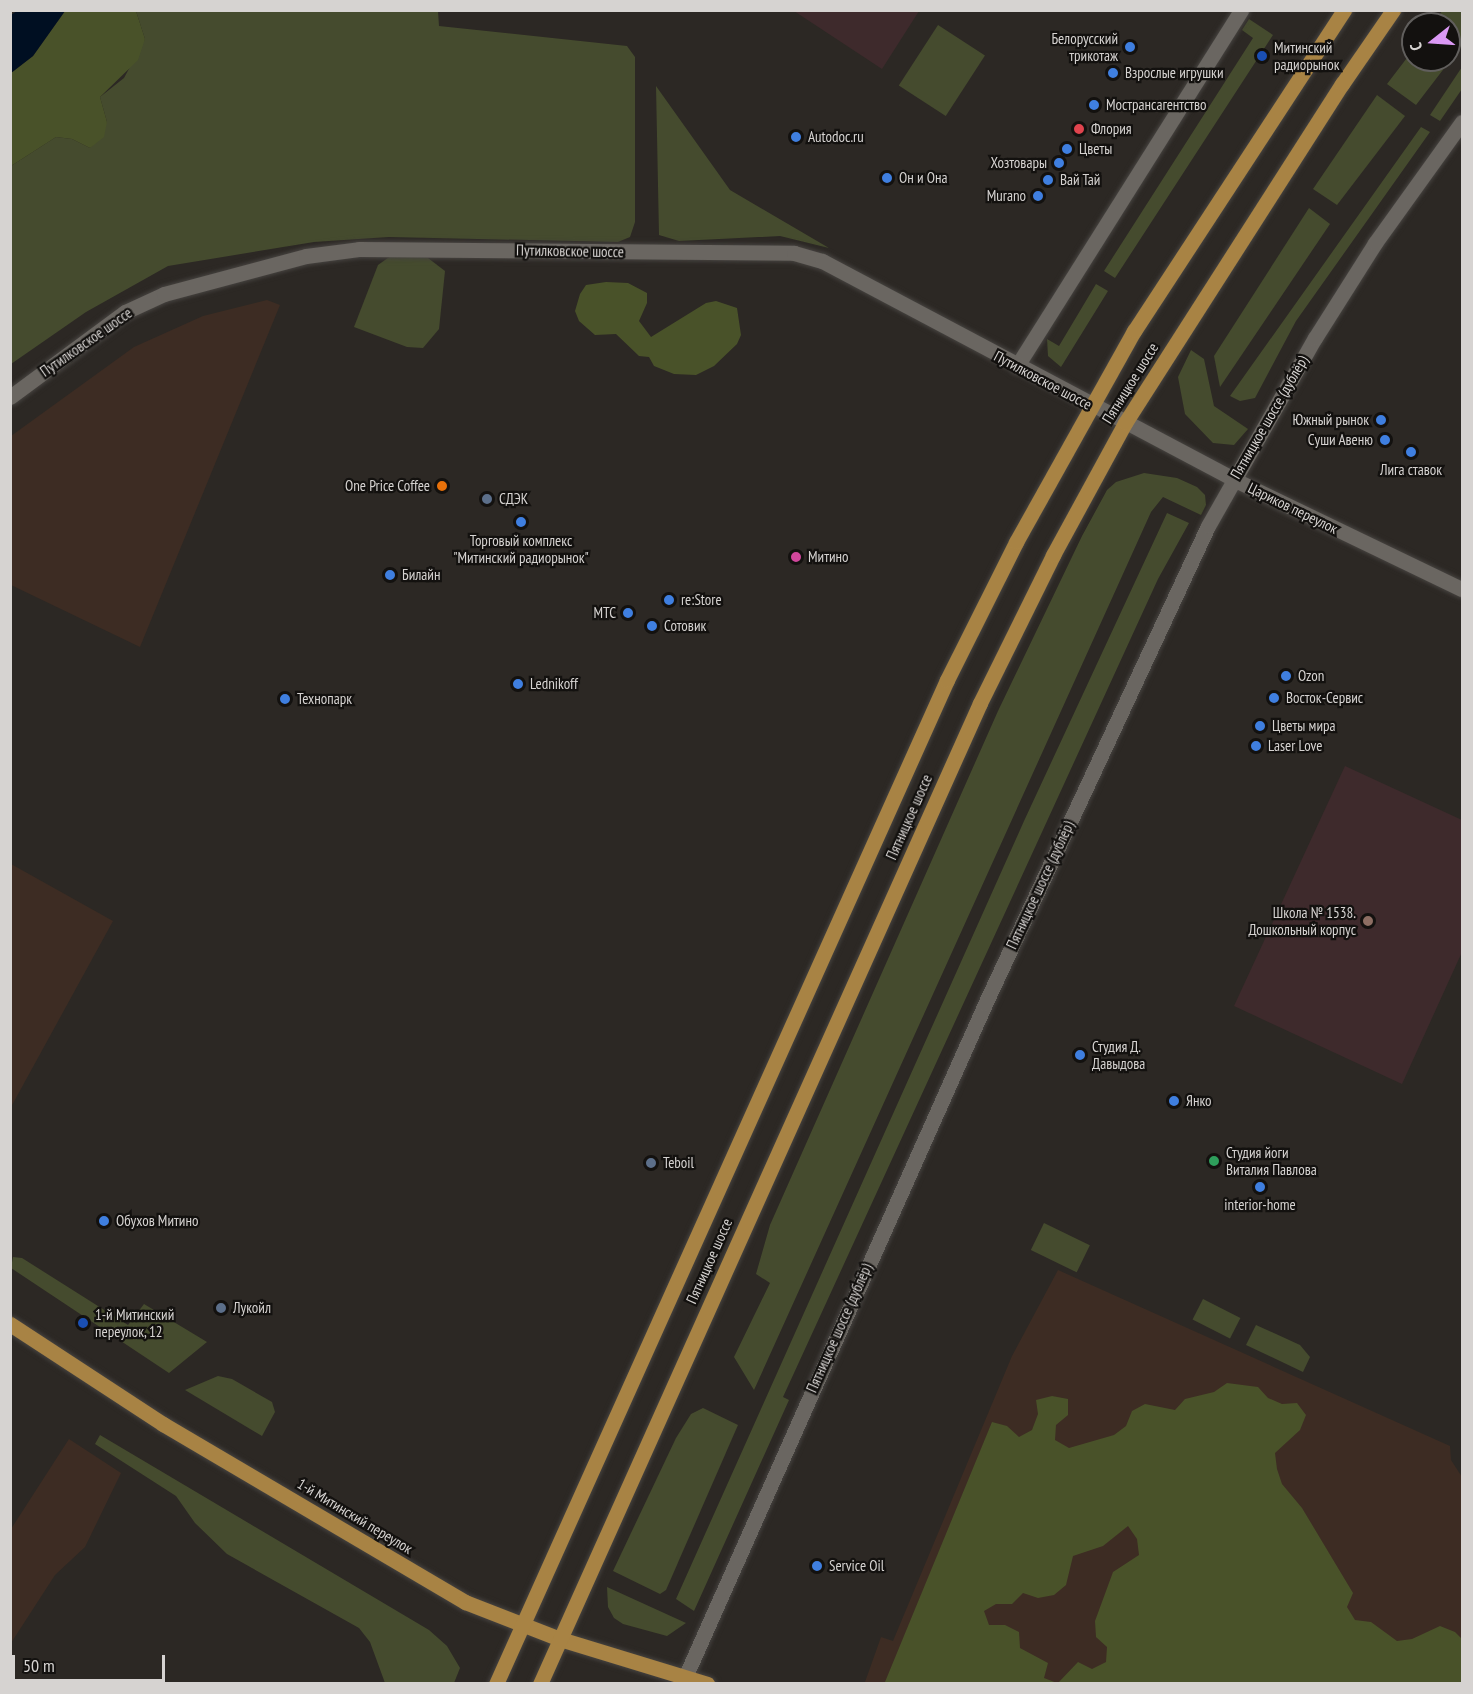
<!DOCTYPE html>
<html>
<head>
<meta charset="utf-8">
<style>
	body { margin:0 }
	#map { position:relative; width:1473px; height:1694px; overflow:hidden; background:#2c2824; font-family:"PT Sans Narrow",sans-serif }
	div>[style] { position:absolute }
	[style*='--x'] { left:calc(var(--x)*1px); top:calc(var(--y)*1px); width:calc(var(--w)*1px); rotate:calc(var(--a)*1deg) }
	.industrial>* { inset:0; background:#3d2c23 }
	.education>* { inset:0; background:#3e2a2c }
	.green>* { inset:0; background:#454b2e; transform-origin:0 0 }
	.forest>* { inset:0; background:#495229 }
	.water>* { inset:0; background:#000f22 }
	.roads { filter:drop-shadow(0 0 2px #464340) drop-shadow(0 0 2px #464340) }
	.minor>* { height:15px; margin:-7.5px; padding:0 7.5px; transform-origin:7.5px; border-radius:7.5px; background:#6a6661 }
	.major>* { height:15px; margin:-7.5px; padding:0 7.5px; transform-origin:7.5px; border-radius:7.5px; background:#a88344 }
	.dots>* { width:16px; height:16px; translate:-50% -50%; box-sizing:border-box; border:3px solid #13110f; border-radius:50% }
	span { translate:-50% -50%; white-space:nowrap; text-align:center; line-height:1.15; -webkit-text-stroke:4.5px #13110f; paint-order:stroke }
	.poi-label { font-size:15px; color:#d6d3d1 }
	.right { translate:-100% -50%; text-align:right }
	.left { translate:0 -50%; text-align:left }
	.street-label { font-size:15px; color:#d6d3d1 }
	.frame { position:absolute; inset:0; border:12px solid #d6d3d1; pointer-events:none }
	.north { position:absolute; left:1401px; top:12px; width:60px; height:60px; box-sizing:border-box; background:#13110f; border:2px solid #615f5d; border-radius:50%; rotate:253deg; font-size:16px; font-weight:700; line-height:24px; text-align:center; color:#d6d3d1 }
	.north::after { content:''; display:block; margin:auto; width:21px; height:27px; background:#db99f5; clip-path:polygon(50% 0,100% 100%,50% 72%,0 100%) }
	.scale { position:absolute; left:12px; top:1655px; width:153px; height:27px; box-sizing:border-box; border:3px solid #d6d3d1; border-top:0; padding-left:8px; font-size:18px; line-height:21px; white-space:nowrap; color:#d6d3d1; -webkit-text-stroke:4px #13110f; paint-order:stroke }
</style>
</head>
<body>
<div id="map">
	<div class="industrial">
		<div style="clip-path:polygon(267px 300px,280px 305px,140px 647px,11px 585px,11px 436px,134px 347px,203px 316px)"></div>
		<div style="clip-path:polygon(11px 864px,113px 921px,11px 1107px)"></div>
		<div style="clip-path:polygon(1058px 1270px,1450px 1446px,1451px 1460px,1462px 1477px,1462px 1683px,865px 1682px,881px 1637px,893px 1641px,1012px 1356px)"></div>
		<div style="clip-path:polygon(69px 1439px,121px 1473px,85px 1547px,55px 1575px,11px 1643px,11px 1529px)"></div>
	</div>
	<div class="education">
		<div style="clip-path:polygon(794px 11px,919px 11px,882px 69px)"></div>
		<div style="clip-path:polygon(1345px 766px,1462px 820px,1462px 952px,1402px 1084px,1234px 1006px)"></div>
	</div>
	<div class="green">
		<div style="clip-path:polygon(1443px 10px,1462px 11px,1462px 45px,1416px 105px,1387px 84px,1413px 50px,1413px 60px,1449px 60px,1449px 24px,1432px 24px)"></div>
		<div style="clip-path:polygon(136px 11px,438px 11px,439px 26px,627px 46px,635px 57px,635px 222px,630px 237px,618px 242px,389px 237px,314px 242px,168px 266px,86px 312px,11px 364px,11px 166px,56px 137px,72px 139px,90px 148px,107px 122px,100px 97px,124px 78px,145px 39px)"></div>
		<div style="clip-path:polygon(1249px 19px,1273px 35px,1115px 278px,1104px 271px,1253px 38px,1242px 30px)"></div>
		<div style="left:938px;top:25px;width:56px;height:72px;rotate:33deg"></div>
		<div style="clip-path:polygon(1462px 67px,1462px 89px,1440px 121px,1430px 115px)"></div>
		<div style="clip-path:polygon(656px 86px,730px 190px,829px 248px,780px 236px,679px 241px,659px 235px)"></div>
		<div style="clip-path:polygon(1377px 95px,1405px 116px,1337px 205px,1313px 189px)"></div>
		<div style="clip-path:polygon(1421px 127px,1430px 132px,1296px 321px,1255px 398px,1240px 401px,1230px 396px)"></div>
		<div style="clip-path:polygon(1309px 208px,1330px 224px,1220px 387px,1214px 356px)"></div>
		<div style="clip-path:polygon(392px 255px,428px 258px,445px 271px,439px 329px,423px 348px,407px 347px,354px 327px,378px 265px)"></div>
		<div style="clip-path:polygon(1096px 284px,1108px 291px,1061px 367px,1048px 356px,1047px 339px,1059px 346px)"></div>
		<div style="clip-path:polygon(1191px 350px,1204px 359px,1214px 406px,1248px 429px,1234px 445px,1213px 443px,1185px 414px,1178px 377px)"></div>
		<div style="clip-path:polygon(1144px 473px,1177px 478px,1197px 487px,1205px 495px,1206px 505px,1201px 515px,1163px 497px,1151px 512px,754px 1390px,734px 1357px,770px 1283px,756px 1274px,770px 1225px,998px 711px,1082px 536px,1107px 490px,1116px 482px)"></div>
		<div style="clip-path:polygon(1167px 513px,1189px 523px,1158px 579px,783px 1397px,789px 1400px,694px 1611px,676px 1599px,1024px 821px)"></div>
		<div style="left:1044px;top:1223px;width:51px;height:30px;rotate:26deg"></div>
		<div style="clip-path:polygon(13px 1257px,22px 1258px,128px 1325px,144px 1304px,207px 1342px,169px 1373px,11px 1268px)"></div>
		<div style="left:1203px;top:1299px;width:42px;height:23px;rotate:27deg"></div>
		<div style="clip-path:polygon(1256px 1325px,1300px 1345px,1310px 1357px,1303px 1372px,1246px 1345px)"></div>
		<div style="clip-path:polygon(218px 1376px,232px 1379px,272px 1402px,275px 1412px,262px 1436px,185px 1390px)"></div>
		<div style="clip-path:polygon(703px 1408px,738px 1425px,666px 1590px,660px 1594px,613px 1571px,676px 1438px,691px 1414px)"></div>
		<div style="clip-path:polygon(100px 1435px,429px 1630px,447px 1646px,460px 1668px,454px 1683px,385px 1683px,370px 1642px,359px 1628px,227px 1554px,195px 1523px,176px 1496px,95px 1444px)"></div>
		<div style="clip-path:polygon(607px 1587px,686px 1623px,667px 1636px,623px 1624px,614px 1618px,608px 1607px)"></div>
	</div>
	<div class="forest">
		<div style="clip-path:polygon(65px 11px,136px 11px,145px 39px,138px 60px,100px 97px,107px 122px,104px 137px,90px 148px,72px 139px,56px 137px,11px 166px,11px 73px,33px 56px)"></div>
		<div style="clip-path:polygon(606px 282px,628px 283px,647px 293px,647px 303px,639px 321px,651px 337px,706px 303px,716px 301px,737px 308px,741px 335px,737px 344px,714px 366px,696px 375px,674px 374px,654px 366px,649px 357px,639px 356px,616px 334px,595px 335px,579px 321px,575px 311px,580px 294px,586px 285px)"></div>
		<div style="clip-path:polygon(1227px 1383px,1258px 1387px,1268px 1398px,1282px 1404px,1297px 1403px,1306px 1415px,1300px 1430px,1275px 1453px,1277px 1469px,1282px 1484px,1302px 1508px,1353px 1593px,1347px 1607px,1355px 1620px,1371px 1622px,1397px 1641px,1412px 1639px,1440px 1626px,1455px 1632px,1462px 1639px,1462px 1683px,1058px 1683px,1078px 1662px,1092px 1669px,1106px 1662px,1107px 1647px,1096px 1637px,1095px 1621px,1113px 1572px,1139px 1555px,1137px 1539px,1128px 1526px,1103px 1546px,1073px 1556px,1066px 1585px,1054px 1595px,1038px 1598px,1023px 1593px,1012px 1604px,996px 1604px,984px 1611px,989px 1625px,1005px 1625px,1019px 1632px,1020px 1648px,1048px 1663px,1044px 1678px,1057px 1683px,885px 1682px,992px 1422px,1007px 1426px,1019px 1437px,1032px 1430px,1038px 1414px,1036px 1400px,1052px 1396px,1068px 1399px,1068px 1415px,1056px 1425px,1055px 1440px,1069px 1448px,1114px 1435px,1126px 1426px,1132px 1411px,1145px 1404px,1175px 1410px,1185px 1399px,1214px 1392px)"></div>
	</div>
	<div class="water">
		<div style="clip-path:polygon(17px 11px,65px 11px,33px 56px,11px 73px,11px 15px)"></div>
	</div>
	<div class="roads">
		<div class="minor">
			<div style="--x:1017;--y:366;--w:421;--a:-57.8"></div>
			<div style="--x:10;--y:397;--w:143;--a:-36.5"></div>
			<div style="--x:125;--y:312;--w:43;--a:-24.8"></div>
			<div style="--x:164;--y:294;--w:147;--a:-15"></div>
			<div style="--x:306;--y:256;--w:53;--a:-7.5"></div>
			<div style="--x:359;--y:249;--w:435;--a:0.5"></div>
			<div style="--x:794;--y:253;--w:29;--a:16"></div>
			<div style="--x:822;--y:261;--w:465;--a:27.9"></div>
			<div style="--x:1233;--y:479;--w:254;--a:25.7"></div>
			<div style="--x:682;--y:1684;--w:744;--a:-65.98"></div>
			<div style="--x:985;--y:1004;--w:527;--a:-64.99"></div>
			<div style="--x:1208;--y:526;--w:216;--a:-60.4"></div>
			<div style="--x:1315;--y:338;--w:112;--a:-57.7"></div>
			<div style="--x:1375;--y:243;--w:149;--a:-54.3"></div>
		</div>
		<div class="major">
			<div style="--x:10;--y:1324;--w:183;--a:33.2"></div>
			<div style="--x:163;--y:1424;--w:351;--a:30.5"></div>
			<div style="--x:465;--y:1602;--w:102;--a:21.3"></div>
			<div style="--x:560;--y:1639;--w:154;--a:17"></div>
			<div style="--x:496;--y:1684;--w:1101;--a:-65.81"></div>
			<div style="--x:947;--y:680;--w:154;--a:-63.4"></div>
			<div style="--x:1016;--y:542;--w:242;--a:-60.8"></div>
			<div style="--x:1134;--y:331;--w:384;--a:-56.8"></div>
			<div style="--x:540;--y:1684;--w:1075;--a:-65.84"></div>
			<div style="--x:980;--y:703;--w:165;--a:-63.7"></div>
			<div style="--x:1053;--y:555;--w:150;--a:-61.4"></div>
			<div style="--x:1125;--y:423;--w:403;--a:-57.4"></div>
			<div style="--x:1342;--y:84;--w:90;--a:-55.4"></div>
		</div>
	</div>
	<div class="dots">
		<div style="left:1130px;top:47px;background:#3f7fe0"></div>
		<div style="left:1262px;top:56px;background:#1a4fb4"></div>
		<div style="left:1113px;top:73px;background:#3f7fe0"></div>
		<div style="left:1094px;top:105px;background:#3f7fe0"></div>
		<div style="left:1079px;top:129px;background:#e0444e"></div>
		<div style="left:796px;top:137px;background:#3f7fe0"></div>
		<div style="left:1067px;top:149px;background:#3f7fe0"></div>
		<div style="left:1059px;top:163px;background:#3f7fe0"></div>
		<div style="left:887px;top:178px;background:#3f7fe0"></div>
		<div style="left:1048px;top:180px;background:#3f7fe0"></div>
		<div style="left:1038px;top:196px;background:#3f7fe0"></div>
		<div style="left:1381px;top:420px;background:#3f7fe0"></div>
		<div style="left:1385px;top:440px;background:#3f7fe0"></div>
		<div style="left:1411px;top:452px;background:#3f7fe0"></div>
		<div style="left:442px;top:486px;background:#e8710a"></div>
		<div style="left:487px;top:499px;background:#5c6f8a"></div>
		<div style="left:521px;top:522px;background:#3f7fe0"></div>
		<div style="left:796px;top:557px;background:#d1479c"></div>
		<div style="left:390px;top:575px;background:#3f7fe0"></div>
		<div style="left:669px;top:600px;background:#3f7fe0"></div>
		<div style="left:628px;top:613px;background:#3f7fe0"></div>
		<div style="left:652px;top:626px;background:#3f7fe0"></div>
		<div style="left:1286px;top:676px;background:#3f7fe0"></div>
		<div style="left:518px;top:684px;background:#3f7fe0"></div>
		<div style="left:1274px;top:698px;background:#3f7fe0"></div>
		<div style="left:285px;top:699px;background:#3f7fe0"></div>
		<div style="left:1260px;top:726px;background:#3f7fe0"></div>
		<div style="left:1256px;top:746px;background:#3f7fe0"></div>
		<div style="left:1368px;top:921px;background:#8d6e63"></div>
		<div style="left:1080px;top:1055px;background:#3f7fe0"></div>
		<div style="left:1174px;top:1101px;background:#3f7fe0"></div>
		<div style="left:1214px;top:1161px;background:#2e9e5b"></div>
		<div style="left:651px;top:1163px;background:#5c6f8a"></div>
		<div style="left:1260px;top:1187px;background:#3f7fe0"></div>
		<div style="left:104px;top:1221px;background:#3f7fe0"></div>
		<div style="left:221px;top:1308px;background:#5c6f8a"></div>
		<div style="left:83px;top:1323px;background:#1a4fb4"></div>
		<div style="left:817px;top:1566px;background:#3f7fe0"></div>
	</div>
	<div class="poi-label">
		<span class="right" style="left:1118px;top:47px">Белорусский<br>трикотаж</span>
		<span class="left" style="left:1274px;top:56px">Митинский<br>радиорынок</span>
		<span class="left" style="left:1125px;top:73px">Взрослые игрушки</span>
		<span class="left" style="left:1106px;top:105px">Мострансагентство</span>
		<span class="left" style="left:1091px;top:129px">Флория</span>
		<span class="left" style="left:808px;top:137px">Autodoc.ru</span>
		<span class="left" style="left:1079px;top:149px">Цветы</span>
		<span class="right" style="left:1047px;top:163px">Хозтовары</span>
		<span class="left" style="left:899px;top:178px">Он и Она</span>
		<span class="left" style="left:1060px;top:180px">Вай Тай</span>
		<span class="right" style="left:1026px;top:196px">Murano</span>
		<span class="right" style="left:1369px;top:420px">Южный рынок</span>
		<span class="right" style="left:1373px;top:440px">Суши Авеню</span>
		<span style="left:1411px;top:470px">Лига ставок</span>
		<span class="right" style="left:430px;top:486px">One Price Coffee</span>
		<span class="left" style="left:499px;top:499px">СДЭК</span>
		<span style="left:521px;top:549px">Торговый комплекс<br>"Митинский радиорынок"</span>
		<span class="left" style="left:808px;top:557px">Митино</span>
		<span class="left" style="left:402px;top:575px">Билайн</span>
		<span class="left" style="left:681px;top:600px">re:Store</span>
		<span class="right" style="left:616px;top:613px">МТС</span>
		<span class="left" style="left:664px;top:626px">Сотовик</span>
		<span class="left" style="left:1298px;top:676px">Ozon</span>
		<span class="left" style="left:530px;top:684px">Lednikoff</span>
		<span class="left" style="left:1286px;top:698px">Восток-Сервис</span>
		<span class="left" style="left:297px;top:699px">Технопарк</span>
		<span class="left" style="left:1272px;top:726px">Цветы мира</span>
		<span class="left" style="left:1268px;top:746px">Laser Love</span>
		<span class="right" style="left:1356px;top:921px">Школа № 1538.<br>Дошкольный корпус</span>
		<span class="left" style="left:1092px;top:1055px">Студия Д.<br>Давыдова</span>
		<span class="left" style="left:1186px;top:1101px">Янко</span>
		<span class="left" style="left:1226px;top:1161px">Студия йоги<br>Виталия Павлова</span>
		<span class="left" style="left:663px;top:1163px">Teboil</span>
		<span style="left:1260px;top:1205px">interior-home</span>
		<span class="left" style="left:116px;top:1221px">Обухов Митино</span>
		<span class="left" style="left:233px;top:1308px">Лукойл</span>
		<span class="left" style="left:95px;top:1323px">1-й Митинский<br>переулок, 12</span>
		<span class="left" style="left:829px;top:1566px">Service Oil</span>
	</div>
	<div class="street-label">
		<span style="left:570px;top:251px;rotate:1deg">Путилковское шоссе</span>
		<span style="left:86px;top:342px;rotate:-35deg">Путилковское шоссе</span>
		<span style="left:1043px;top:380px;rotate:28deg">Путилковское шоссе</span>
		<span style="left:1130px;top:383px;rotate:-58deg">Пятницкое шоссе</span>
		<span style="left:1269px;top:417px;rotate:-60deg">Пятницкое шоссе (дублёр)</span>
		<span style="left:1293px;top:508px;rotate:26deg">Цариков переулок</span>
		<span style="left:909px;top:817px;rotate:-66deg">Пятницкое шоссе</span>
		<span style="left:1040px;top:885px;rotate:-65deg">Пятницкое шоссе (дублёр)</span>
		<span style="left:709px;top:1261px;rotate:-66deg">Пятницкое шоссе</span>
		<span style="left:839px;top:1328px;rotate:-66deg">Пятницкое шоссе (дублёр)</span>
		<span style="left:355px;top:1516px;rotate:31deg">1-й Митинский переулок</span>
	</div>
	<div class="frame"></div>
	<div class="north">С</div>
	<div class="scale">50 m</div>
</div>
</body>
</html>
